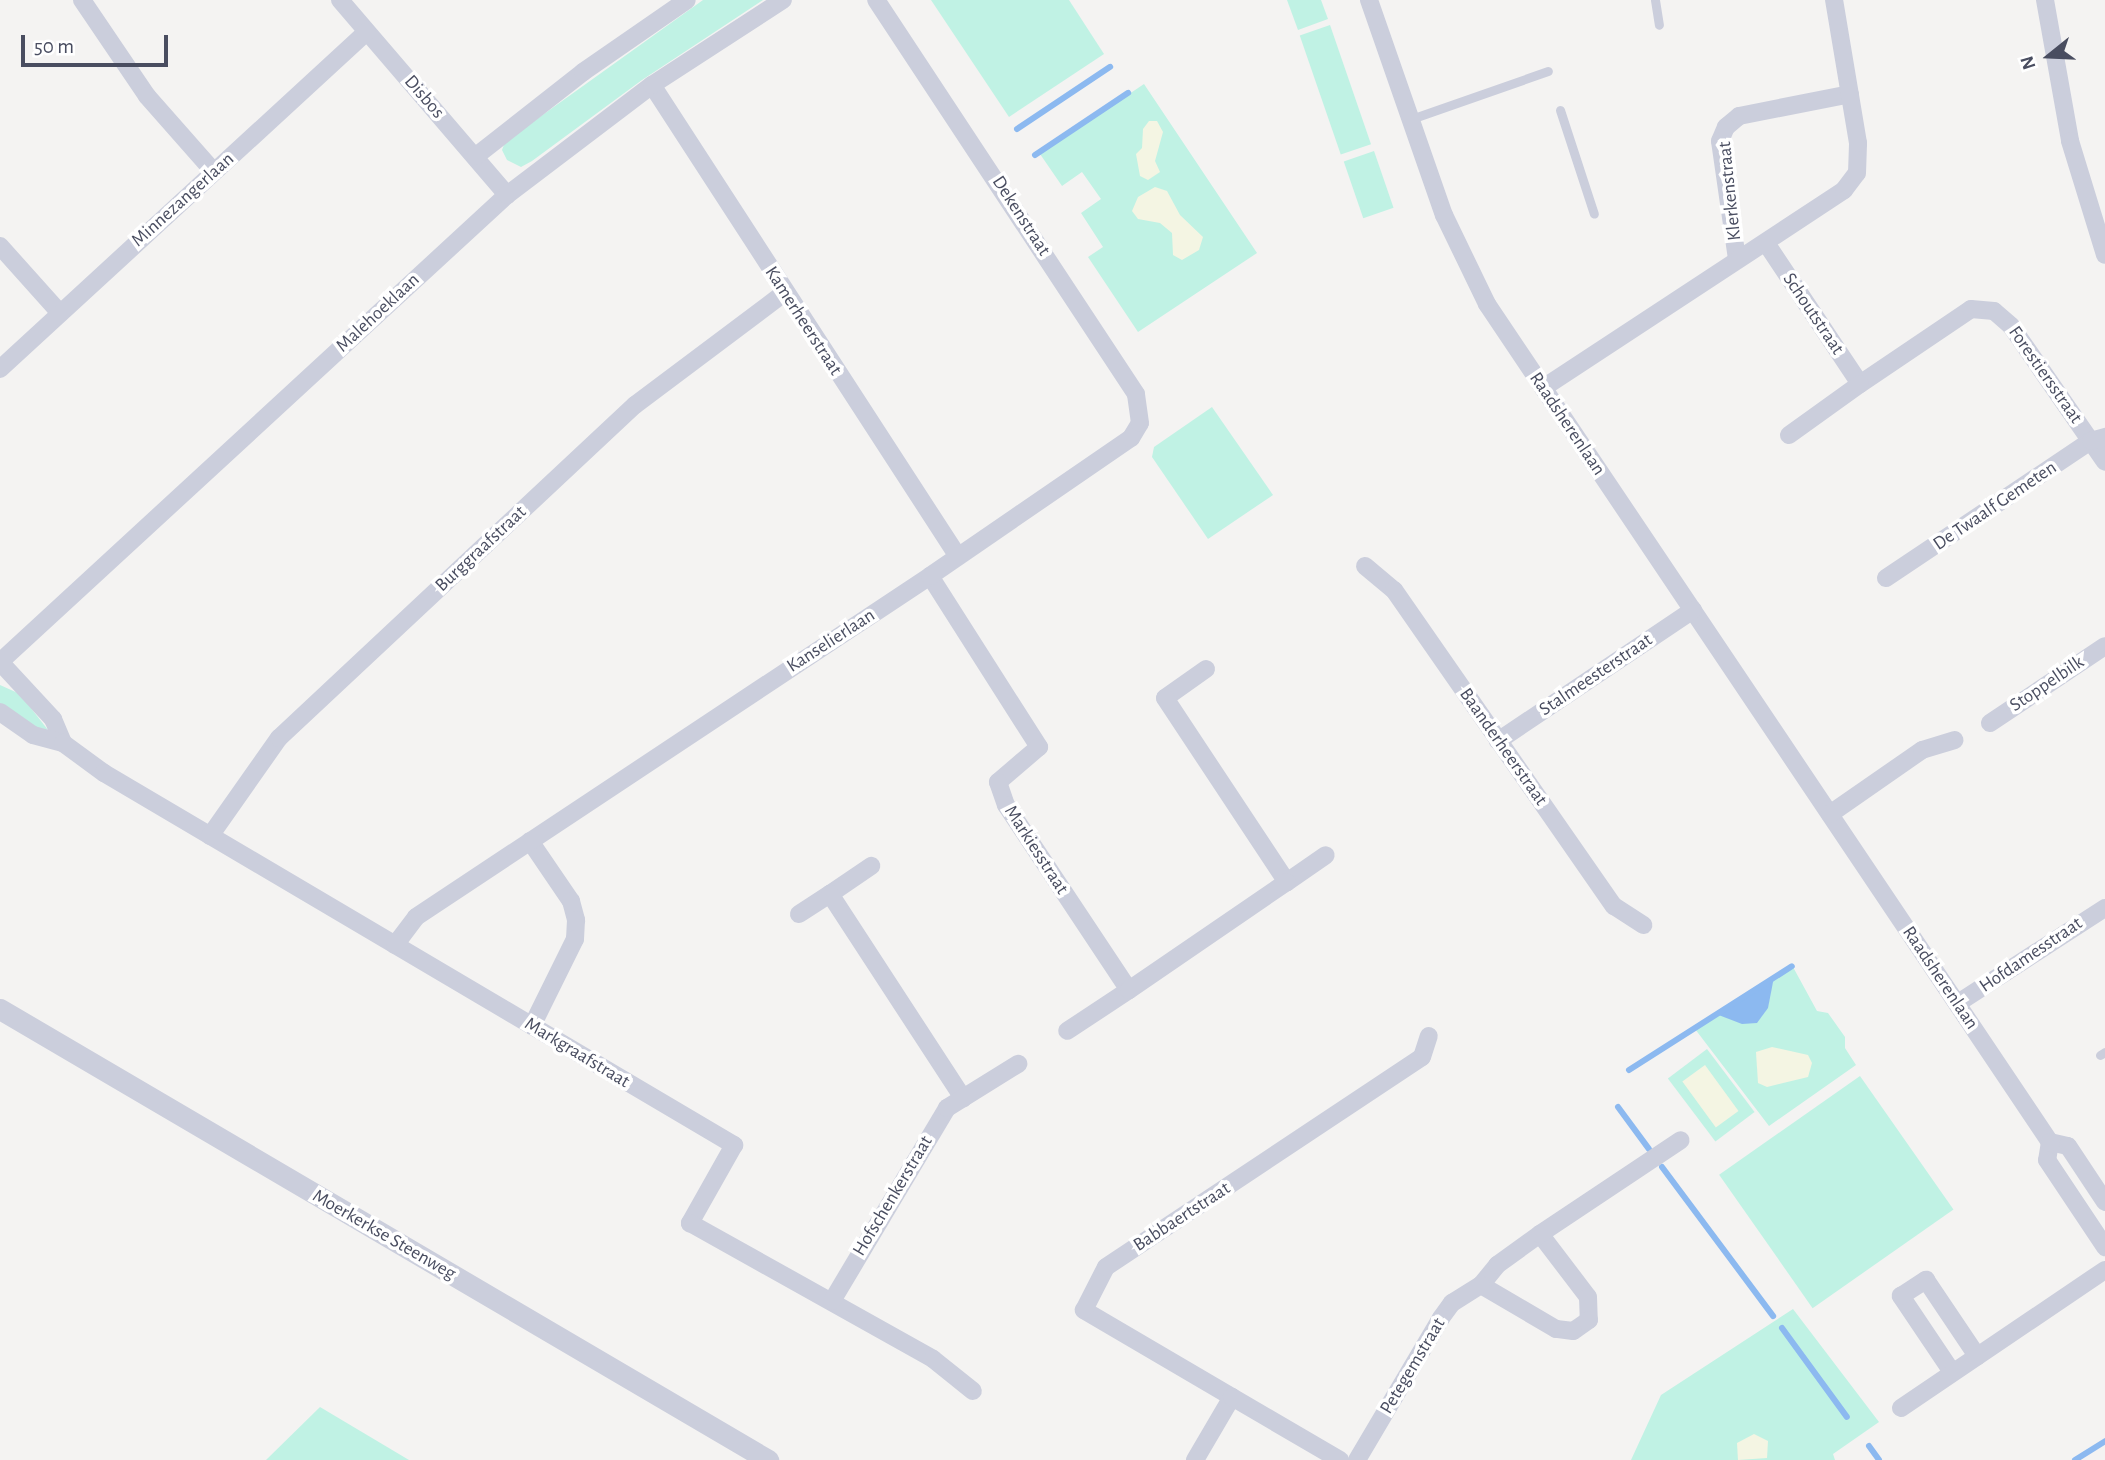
<!DOCTYPE html>
<html>
<head>
<meta charset="utf-8">
<style>
	body { margin:0 }
	#map { position:relative; width:2105px; height:1460px; overflow:hidden; background:#f4f3f2; font-family:"Alegreya Sans",sans-serif }
	div>[style] { position:absolute }
	[style*='--x'] { left:calc(var(--x)*1px); top:calc(var(--y)*1px); width:calc(var(--w)*1px); rotate:calc(var(--a)*1deg) }
	.green>* { inset:0; background:#c0f2e4; transform-origin:0 0 }
	.sand>* { inset:0; background:#f4f5e3; transform-origin:0 0 }
	.water>* { inset:0; background:#8cb9f0 }
	.stream>* { height:6px; margin:-3px; padding:0 3px; transform-origin:3px; border-radius:3px; background:#8cb9f0 }
	.service>* { height:9px; margin:-4.5px; padding:0 4.5px; transform-origin:4.5px; border-radius:4.5px; background:#cbcedc }
	.minor>* { height:18px; margin:-9px; padding:0 9px; transform-origin:9px; border-radius:9px; background:#cbcedc }
	.tertiary>* { height:21px; margin:-10.5px; padding:0 10.5px; transform-origin:10.5px; border-radius:10.5px; background:#cbcedc }
	span { translate:-50% -50%; white-space:nowrap; text-align:center; line-height:1.15; -webkit-text-stroke:7px #fff; paint-order:stroke }
	.street-label { font-size:19px; color:#494d60 }
	.north { position:absolute; left:2014px; top:21px; width:70px; height:70px; -webkit-text-stroke:5px #fff; paint-order:stroke; rotate:252deg; font-size:19px; font-weight:700; line-height:28px; text-align:center; color:#494d60 }
	.north::after { content:''; display:block; margin:auto; width:24px; height:32px; background:#494d60; clip-path:polygon(50% 0,100% 100%,50% 72%,0 100%) }
	.scale { position:absolute; left:21px; top:35px; width:147px; height:32px; box-sizing:border-box; border:4px solid #494d60; border-top:0; padding-left:9px; font-size:21px; line-height:24px; white-space:nowrap; color:#494d60; -webkit-text-stroke:5px #fff; paint-order:stroke }
</style>
</head>
<body>
<div id="map">
	<div class="green">
		<div style="clip-path:polygon(703px 0,763px 0,642px 80px,532px 161px,521px 167px,507px 160px,502px 150px,505px 142px)"></div>
		<div style="clip-path:polygon(931px 0,1069px 0,1104px 54px,1009px 117px)"></div>
		<div style="clip-path:polygon(1287px 0,1321px 0,1328px 19px,1298px 30px)"></div>
		<div style="left:1330px;top:25px;width:126px;height:32px;rotate:71deg"></div>
		<div style="clip-path:polygon(1144px 84px,1257px 253px,1138px 332px,1088px 257px,1103px 247px,1081px 213px,1101px 199px,1082px 172px,1062px 186px,1040px 154px)"></div>
		<div style="left:1374px;top:151px;width:60px;height:32px;rotate:71deg"></div>
		<div style="clip-path:polygon(1212px 407px,1273px 495px,1208px 539px,1152px 457px,1154px 447px)"></div>
		<div style="clip-path:polygon(0 685px,20px 694px,48px 730px,31px 726px,8px 712px,0 703px)"></div>
		<div style="clip-path:polygon(1793px 967px,1817px 1011px,1828px 1013px,1845px 1037px,1845px 1048px,1856px 1065px,1769px 1126px,1695px 1029px)"></div>
		<div style="left:1707px;top:1049px;width:79px;height:49px;rotate:53deg"></div>
		<div style="left:1860px;top:1076px;width:163px;height:172px;rotate:55deg"></div>
		<div style="clip-path:polygon(1793px 1309px,1879px 1422px,1833px 1454px,1835px 1460px,1631px 1460px,1661px 1395px)"></div>
		<div style="clip-path:polygon(320px 1407px,409px 1460px,266px 1460px)"></div>
	</div>
	<div class="sand">
		<div style="clip-path:polygon(1149px 121px,1157px 121px,1163px 132px,1155px 161px,1160px 172px,1148px 180px,1140px 176px,1136px 154px,1142px 148px,1143px 129px)"></div>
		<div style="clip-path:polygon(1155px 187px,1167px 191px,1180px 215px,1203px 237px,1199px 250px,1182px 260px,1173px 255px,1172px 233px,1160px 223px,1138px 219px,1132px 211px,1138px 197px)"></div>
		<div style="clip-path:polygon(1772px 1047px,1808px 1055px,1812px 1063px,1808px 1077px,1767px 1087px,1758px 1083px,1756px 1052px)"></div>
		<div style="left:1705px;top:1065px;width:57px;height:28px;rotate:54deg"></div>
		<div style="clip-path:polygon(1754px 1434px,1768px 1441px,1767px 1458px,1738px 1460px,1737px 1443px)"></div>
	</div>
	<div class="water">
		<div style="clip-path:polygon(1774px 977px,1768px 1008px,1757px 1023px,1742px 1024px,1716px 1014px)"></div>
	</div>
	<div class="stream">
		<div style="--x:1017;--y:129;--w:112;--a:-33.7"></div>
		<div style="--x:1035;--y:155;--w:112;--a:-33.7"></div>
		<div style="--x:1629;--y:1070;--w:193;--a:-32.5"></div>
		<div style="--x:1618;--y:1107;--w:52;--a:53.6"></div>
		<div style="--x:1662;--y:1167;--w:186;--a:53.3"></div>
		<div style="--x:1782;--y:1328;--w:110;--a:53.9"></div>
		<div style="--x:1869;--y:1446;--w:17;--a:54"></div>
		<div style="--x:2075;--y:1460;--w:36;--a:-32"></div>
	</div>
	<div class="service">
		<div style="--x:1655;--y:0;--w:25;--a:81"></div>
		<div style="--x:1560;--y:110;--w:109;--a:71.9"></div>
		<div style="--x:1411;--y:119;--w:145;--a:-19.3"></div>
		<div style="--x:2100;--y:1055;--w:6;--a:-31"></div>
	</div>
	<div class="minor">
		<div style="--x:82;--y:0;--w:116;--a:55.9"></div>
		<div style="--x:147;--y:96;--w:101;--a:48.6"></div>
		<div style="--x:340;--y:0;--w:257;--a:49.4"></div>
		<div style="--x:1369;--y:0;--w:228;--a:70.8"></div>
		<div style="--x:1444;--y:215;--w:99;--a:64.2"></div>
		<div style="--x:1487;--y:304;--w:1010;--a:56.11"></div>
		<div style="--x:2050;--y:1142;--w:18;--a:99"></div>
		<div style="--x:2047;--y:1160;--w:105;--a:56.3"></div>
		<div style="--x:2045;--y:0;--w:143;--a:79.9"></div>
		<div style="--x:2070;--y:141;--w:119;--a:72.9"></div>
		<div style="--x:652;--y:85;--w:560;--a:57.02"></div>
		<div style="--x:476;--y:156;--w:136;--a:-38.1"></div>
		<div style="--x:583;--y:72;--w:126;--a:-34.7"></div>
		<div style="--x:1766;--y:243;--w:169;--a:56.3"></div>
		<div style="--x:1860;--y:384;--w:134;--a:-34"></div>
		<div style="--x:1971;--y:309;--w:23;--a:5"></div>
		<div style="--x:1994;--y:311;--w:23;--a:41"></div>
		<div style="--x:2011;--y:326;--w:165;--a:55.3"></div>
		<div style="--x:0;--y:246;--w:90;--a:48.2"></div>
		<div style="--x:1737;--y:259;--w:119;--a:-98.2"></div>
		<div style="--x:1720;--y:141;--w:15;--a:-67"></div>
		<div style="--x:1726;--y:127;--w:17;--a:-40"></div>
		<div style="--x:1739;--y:116;--w:113;--a:-11.2"></div>
		<div style="--x:0;--y:369;--w:498;--a:-42.6"></div>
		<div style="--x:1543;--y:388;--w:360;--a:-33.3"></div>
		<div style="--x:1844;--y:190;--w:21;--a:-53"></div>
		<div style="--x:1857;--y:173;--w:30;--a:-88"></div>
		<div style="--x:1858;--y:143;--w:145;--a:-99.5"></div>
		<div style="--x:1789;--y:435;--w:87;--a:-35.7"></div>
		<div style="--x:1365;--y:566;--w:38;--a:40"></div>
		<div style="--x:1394;--y:590;--w:385;--a:55.2"></div>
		<div style="--x:1614;--y:906;--w:35;--a:33"></div>
		<div style="--x:930;--y:576;--w:203;--a:57.5"></div>
		<div style="--x:1039;--y:747;--w:54;--a:139.5"></div>
		<div style="--x:998;--y:782;--w:24;--a:71"></div>
		<div style="--x:1006;--y:805;--w:222;--a:56.4"></div>
		<div style="--x:1129;--y:990;--w:74;--a:146.5"></div>
		<div style="--x:1886;--y:578;--w:247;--a:-33.8"></div>
		<div style="--x:2091;--y:441;--w:15;--a:-16"></div>
		<div style="--x:0;--y:662;--w:689;--a:-42.65"></div>
		<div style="--x:507;--y:195;--w:182;--a:-37.2"></div>
		<div style="--x:652;--y:85;--w:156;--a:-33"></div>
		<div style="--x:0;--y:662;--w:78;--a:47.1"></div>
		<div style="--x:53;--y:719;--w:26;--a:67"></div>
		<div style="--x:1206;--y:669;--w:50;--a:144.7"></div>
		<div style="--x:1165;--y:698;--w:221;--a:56.5"></div>
		<div style="--x:1287;--y:882;--w:47;--a:-34.7"></div>
		<div style="--x:0;--y:712;--w:40;--a:34.9"></div>
		<div style="--x:33;--y:735;--w:31;--a:15"></div>
		<div style="--x:63;--y:743;--w:51;--a:36.2"></div>
		<div style="--x:104;--y:773;--w:732;--a:30.56"></div>
		<div style="--x:734;--y:1145;--w:90;--a:119.4"></div>
		<div style="--x:690;--y:1223;--w:278;--a:29.2"></div>
		<div style="--x:933;--y:1359;--w:51;--a:38.7"></div>
		<div style="--x:1990;--y:723;--w:138;--a:-33.8"></div>
		<div style="--x:1498;--y:741;--w:235;--a:-33.9"></div>
		<div style="--x:1830;--y:814;--w:112;--a:-34.8"></div>
		<div style="--x:1922;--y:750;--w:34;--a:-17"></div>
		<div style="--x:210;--y:836;--w:120;--a:-54.9"></div>
		<div style="--x:279;--y:738;--w:487;--a:-43.1"></div>
		<div style="--x:635;--y:405;--w:186;--a:-36.9"></div>
		<div style="--x:530;--y:841;--w:73;--a:55.7"></div>
		<div style="--x:571;--y:901;--w:20;--a:75"></div>
		<div style="--x:576;--y:920;--w:19;--a:93"></div>
		<div style="--x:575;--y:939;--w:97;--a:116.3"></div>
		<div style="--x:830;--y:894;--w:50;--a:-34.3"></div>
		<div style="--x:799;--y:914;--w:37;--a:-33"></div>
		<div style="--x:830;--y:894;--w:244;--a:56.9"></div>
		<div style="--x:395;--y:945;--w:35;--a:-53"></div>
		<div style="--x:416;--y:917;--w:617;--a:-33.56"></div>
		<div style="--x:930;--y:576;--w:244;--a:-34.5"></div>
		<div style="--x:1131;--y:438;--w:17;--a:-59"></div>
		<div style="--x:1140;--y:423;--w:29;--a:-98"></div>
		<div style="--x:1136;--y:394;--w:472;--a:-123.4"></div>
		<div style="--x:1129;--y:990;--w:191;--a:-34.4"></div>
		<div style="--x:1958;--y:1003;--w:175;--a:-32.9"></div>
		<div style="--x:2050;--y:1142;--w:18;--a:13"></div>
		<div style="--x:2068;--y:1146;--w:67;--a:56.5"></div>
		<div style="--x:1540;--y:1234;--w:79;--a:52.7"></div>
		<div style="--x:1588;--y:1297;--w:23;--a:88"></div>
		<div style="--x:1589;--y:1320;--w:19;--a:145"></div>
		<div style="--x:1573;--y:1331;--w:17;--a:-173"></div>
		<div style="--x:1556;--y:1329;--w:87;--a:-149.6"></div>
		<div style="--x:1481;--y:1285;--w:26;--a:-51"></div>
		<div style="--x:1497;--y:1265;--w:53;--a:-35.8"></div>
		<div style="--x:1540;--y:1234;--w:169;--a:-33.7"></div>
		<div style="--x:832;--y:1301;--w:225;--a:-59.2"></div>
		<div style="--x:947;--y:1108;--w:84;--a:-31.8"></div>
		<div style="--x:1952;--y:1372;--w:92;--a:-123.9"></div>
		<div style="--x:1901;--y:1296;--w:30;--a:-33"></div>
		<div style="--x:1926;--y:1280;--w:92;--a:56.1"></div>
		<div style="--x:1232;--y:1397;--w:172;--a:-149.6"></div>
		<div style="--x:1084;--y:1310;--w:48;--a:-62.9"></div>
		<div style="--x:1106;--y:1267;--w:379;--a:-33.6"></div>
		<div style="--x:1422;--y:1057;--w:22;--a:-72"></div>
		<div style="--x:1901;--y:1408;--w:246;--a:-34.1"></div>
		<div style="--x:1195;--y:1460;--w:73;--a:-59.6"></div>
		<div style="--x:1232;--y:1397;--w:125;--a:30.3"></div>
		<div style="--x:1357;--y:1460;--w:165;--a:-59.4"></div>
		<div style="--x:1441;--y:1318;--w:19;--a:-54"></div>
		<div style="--x:1452;--y:1303;--w:34;--a:-32"></div>
	</div>
	<div class="tertiary">
		<div style="--x:0;--y:1009;--w:891;--a:30.42"></div>
	</div>
	<div class="street-label">
		<span style="left:424px;top:97px;rotate:49deg">Disbos</span>
		<span style="left:1730px;top:191px;rotate:-96deg">Klerkenstraat</span>
		<span style="left:183px;top:200px;rotate:-42deg">Minnezangerlaan</span>
		<span style="left:1021px;top:216px;rotate:57deg">Dekenstraat</span>
		<span style="left:378px;top:313px;rotate:-43deg">Malehoeklaan</span>
		<span style="left:1813px;top:314px;rotate:56deg">Schoutstraat</span>
		<span style="left:803px;top:321px;rotate:57deg">Kamerheerstraat</span>
		<span style="left:2045px;top:375px;rotate:55deg">Forestiersstraat</span>
		<span style="left:1567px;top:424px;rotate:56deg">Raadsherenlaan</span>
		<span style="left:1995px;top:506px;rotate:-34deg">De Twaalf Gemeten</span>
		<span style="left:481px;top:549px;rotate:-43deg">Burggraafstraat</span>
		<span style="left:831px;top:641px;rotate:-33deg">Kanselierlaan</span>
		<span style="left:1596px;top:675px;rotate:-34deg">Stalmeesterstraat</span>
		<span style="left:2047px;top:684px;rotate:-34deg">Stoppelbilk</span>
		<span style="left:1503px;top:747px;rotate:55deg">Baanderheerstraat</span>
		<span style="left:1036px;top:850px;rotate:57deg">Markiesstraat</span>
		<span style="left:2031px;top:955px;rotate:-34deg">Hofdamesstraat</span>
		<span style="left:1940px;top:978px;rotate:56deg">Raadsherenlaan</span>
		<span style="left:577px;top:1053px;rotate:31deg">Markgraafstraat</span>
		<span style="left:893px;top:1196px;rotate:-59deg">Hofschenkerstraat</span>
		<span style="left:1182px;top:1217px;rotate:-33deg">Babbaertstraat</span>
		<span style="left:384px;top:1235px;rotate:30deg">Moerkerkse Steenweg</span>
		<span style="left:1413px;top:1366px;rotate:-59deg">Petegemstraat</span>
	</div>
	<div class="north">N</div>
	<div class="scale">50 m</div>
</div>
</body>
</html>
